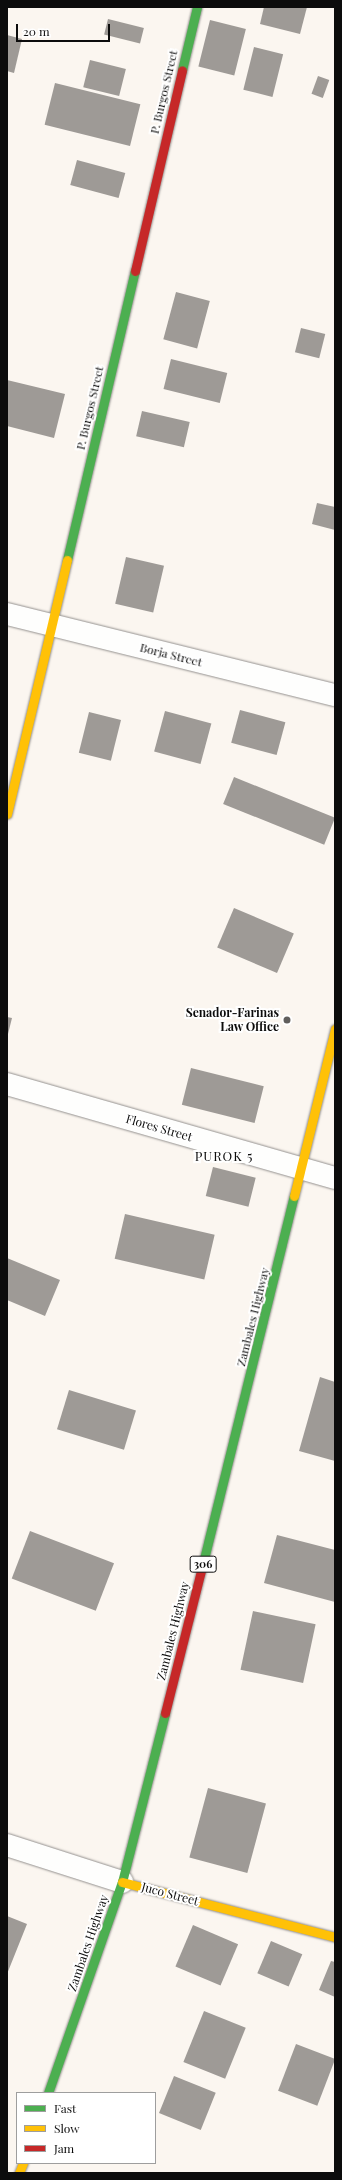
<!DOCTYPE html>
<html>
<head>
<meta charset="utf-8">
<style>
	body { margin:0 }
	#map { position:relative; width:342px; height:2180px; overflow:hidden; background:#fbf6f0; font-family:"Playfair Display",serif }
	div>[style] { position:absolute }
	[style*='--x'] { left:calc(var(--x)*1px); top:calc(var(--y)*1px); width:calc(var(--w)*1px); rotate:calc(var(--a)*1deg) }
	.building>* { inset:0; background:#9e9a96; transform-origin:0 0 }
	.roads { filter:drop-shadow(0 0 1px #94918f) drop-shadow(0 0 1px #94918f) }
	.street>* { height:22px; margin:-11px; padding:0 11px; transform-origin:11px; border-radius:11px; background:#fefefd }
	.fast>* { height:9px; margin:-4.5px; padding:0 4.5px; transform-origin:4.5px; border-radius:4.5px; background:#4caf50 }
	.slow>* { height:9px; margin:-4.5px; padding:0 4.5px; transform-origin:4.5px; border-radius:4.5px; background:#ffc107 }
	.jam>* { height:9px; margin:-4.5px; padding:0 4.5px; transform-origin:4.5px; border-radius:4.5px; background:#c62828 }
	.dots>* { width:11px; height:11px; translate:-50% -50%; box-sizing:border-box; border:2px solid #fff; border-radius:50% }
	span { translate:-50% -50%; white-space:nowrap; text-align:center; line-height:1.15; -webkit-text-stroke:4px #fff; paint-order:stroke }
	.shield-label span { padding:1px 3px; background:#fff; border:1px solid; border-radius:3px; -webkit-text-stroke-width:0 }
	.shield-label { font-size:11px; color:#0c0c0c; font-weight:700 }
	.street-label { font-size:12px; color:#0c0c0c }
	.poi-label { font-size:12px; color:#0c0c0c; font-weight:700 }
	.right { translate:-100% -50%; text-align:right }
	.neighbourhood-label { font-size:13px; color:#0c0c0c; letter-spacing:1px }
	.frame { position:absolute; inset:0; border:8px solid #0c0c0c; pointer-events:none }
	.legend { position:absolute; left:16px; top:2092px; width:140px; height:72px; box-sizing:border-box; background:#fff; border:1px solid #9e9e9e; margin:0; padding:5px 7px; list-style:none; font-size:12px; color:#0c0c0c }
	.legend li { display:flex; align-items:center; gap:8px; height:20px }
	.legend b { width:20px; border:1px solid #9e9e9e }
	.scale { position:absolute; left:16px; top:24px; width:94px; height:18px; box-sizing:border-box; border:2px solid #0c0c0c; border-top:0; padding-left:5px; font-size:12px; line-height:14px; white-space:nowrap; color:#0c0c0c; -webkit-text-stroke:3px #fff; paint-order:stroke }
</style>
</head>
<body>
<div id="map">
	<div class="building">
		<div style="clip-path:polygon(264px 7px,307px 7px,300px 34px,260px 24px)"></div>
		<div style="left:108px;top:19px;width:37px;height:16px;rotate:14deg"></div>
		<div style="left:210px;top:20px;width:37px;height:48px;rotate:14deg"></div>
		<div style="clip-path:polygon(7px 35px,22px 39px,14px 73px,7px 71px)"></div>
		<div style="left:254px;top:47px;width:30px;height:44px;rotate:14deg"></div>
		<div style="left:90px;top:60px;width:37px;height:28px;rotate:14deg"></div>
		<div style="left:318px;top:76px;width:12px;height:19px;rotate:20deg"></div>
		<div style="left:55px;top:83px;width:88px;height:43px;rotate:14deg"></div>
		<div style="left:77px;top:160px;width:50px;height:26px;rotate:15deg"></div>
		<div style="left:176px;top:292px;width:35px;height:49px;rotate:15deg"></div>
		<div style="left:301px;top:328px;width:25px;height:25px;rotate:14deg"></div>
		<div style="left:171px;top:359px;width:58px;height:31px;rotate:14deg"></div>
		<div style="clip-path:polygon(7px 380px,65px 394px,54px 438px,7px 426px)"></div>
		<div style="left:142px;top:411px;width:49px;height:26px;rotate:13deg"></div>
		<div style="clip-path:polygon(317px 503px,335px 507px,335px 530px,312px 524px)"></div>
		<div style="left:126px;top:557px;width:39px;height:48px;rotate:13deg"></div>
		<div style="left:240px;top:710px;width:47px;height:34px;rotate:15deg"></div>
		<div style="left:165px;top:711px;width:48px;height:42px;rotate:15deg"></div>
		<div style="left:89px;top:712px;width:33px;height:42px;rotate:14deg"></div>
		<div style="left:234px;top:777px;width:109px;height:29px;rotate:22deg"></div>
		<div style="left:234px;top:908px;width:65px;height:43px;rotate:23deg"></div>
		<div style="clip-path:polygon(7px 1017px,12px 1018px,8px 1034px,7px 1034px)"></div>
		<div style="left:191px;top:1068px;width:75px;height:38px;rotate:14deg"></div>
		<div style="left:213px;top:1167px;width:44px;height:30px;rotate:14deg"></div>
		<div style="left:125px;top:1214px;width:92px;height:46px;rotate:13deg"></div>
		<div style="clip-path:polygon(7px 1258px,60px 1280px,45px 1316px,7px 1300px)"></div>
		<div style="clip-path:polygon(320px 1377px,335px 1382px,335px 1461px,299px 1451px)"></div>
		<div style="left:69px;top:1390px;width:70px;height:41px;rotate:17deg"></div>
		<div style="left:30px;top:1531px;width:90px;height:51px;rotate:21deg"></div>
		<div style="clip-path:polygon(277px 1535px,335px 1550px,335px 1602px,264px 1583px)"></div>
		<div style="left:253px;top:1611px;width:64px;height:60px;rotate:12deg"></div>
		<div style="left:208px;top:1788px;width:60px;height:72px;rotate:15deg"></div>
		<div style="clip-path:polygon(7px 1916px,27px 1924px,7px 1974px)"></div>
		<div style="left:193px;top:1925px;width:49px;height:45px;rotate:23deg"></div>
		<div style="left:271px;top:1941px;width:34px;height:35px;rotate:23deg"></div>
		<div style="clip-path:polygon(331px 1961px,335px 1962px,335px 1997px,319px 1990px)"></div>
		<div style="left:204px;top:2011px;width:45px;height:55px;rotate:22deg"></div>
		<div style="left:296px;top:2044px;width:42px;height:50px;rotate:21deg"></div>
		<div style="left:174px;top:2076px;width:45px;height:40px;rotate:22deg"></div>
	</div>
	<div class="roads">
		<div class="street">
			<div style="--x:7;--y:614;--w:338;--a:13.9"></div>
			<div style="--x:7;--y:1084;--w:341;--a:16"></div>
			<div style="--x:7;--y:1845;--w:121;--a:17.8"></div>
		</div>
		<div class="fast">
			<div style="--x:182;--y:70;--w:65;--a:-76.6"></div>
			<div style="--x:67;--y:560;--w:297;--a:-76.8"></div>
			<div style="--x:202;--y:1567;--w:382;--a:-76.1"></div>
			<div style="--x:48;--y:2093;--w:224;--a:-70.7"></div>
			<div style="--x:122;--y:1882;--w:174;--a:-75.7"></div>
		</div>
		<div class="slow">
			<div style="--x:7;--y:814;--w:261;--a:-76.7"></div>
			<div style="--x:294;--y:1196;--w:172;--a:-76.2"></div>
			<div style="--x:122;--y:1882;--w:220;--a:14.5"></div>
			<div style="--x:19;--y:2173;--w:11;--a:-68"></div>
		</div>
		<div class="jam">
			<div style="--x:135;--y:271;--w:206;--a:-76.8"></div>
			<div style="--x:165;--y:1713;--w:151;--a:-75.8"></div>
		</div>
	</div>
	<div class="dots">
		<div style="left:287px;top:1020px;background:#605e5c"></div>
	</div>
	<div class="shield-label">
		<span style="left:203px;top:1564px">306</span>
	</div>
	<div class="street-label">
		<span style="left:164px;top:92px;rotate:-77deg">P. Burgos Street</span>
		<span style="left:90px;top:408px;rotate:-77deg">P. Burgos Street</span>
		<span style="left:171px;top:655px;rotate:14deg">Borja Street</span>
		<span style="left:159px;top:1128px;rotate:16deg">Flores Street</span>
		<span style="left:253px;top:1317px;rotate:-76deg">Zambales Highway</span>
		<span style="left:173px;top:1631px;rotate:-76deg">Zambales Highway</span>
		<span style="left:170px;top:1894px;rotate:15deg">Juco Street</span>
		<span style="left:88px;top:1943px;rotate:-71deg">Zambales Highway</span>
	</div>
	<div class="poi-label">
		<span class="right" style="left:279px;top:1020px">Senador-Farinas<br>Law Office</span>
	</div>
	<div class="neighbourhood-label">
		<span style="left:224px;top:1156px">PUROK 5</span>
	</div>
	<div class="frame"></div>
	<ul class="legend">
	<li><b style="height:5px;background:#4caf50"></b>Fast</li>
	<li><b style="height:5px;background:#ffc107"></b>Slow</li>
	<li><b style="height:5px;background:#c62828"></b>Jam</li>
	</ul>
	<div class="scale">20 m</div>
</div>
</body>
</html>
